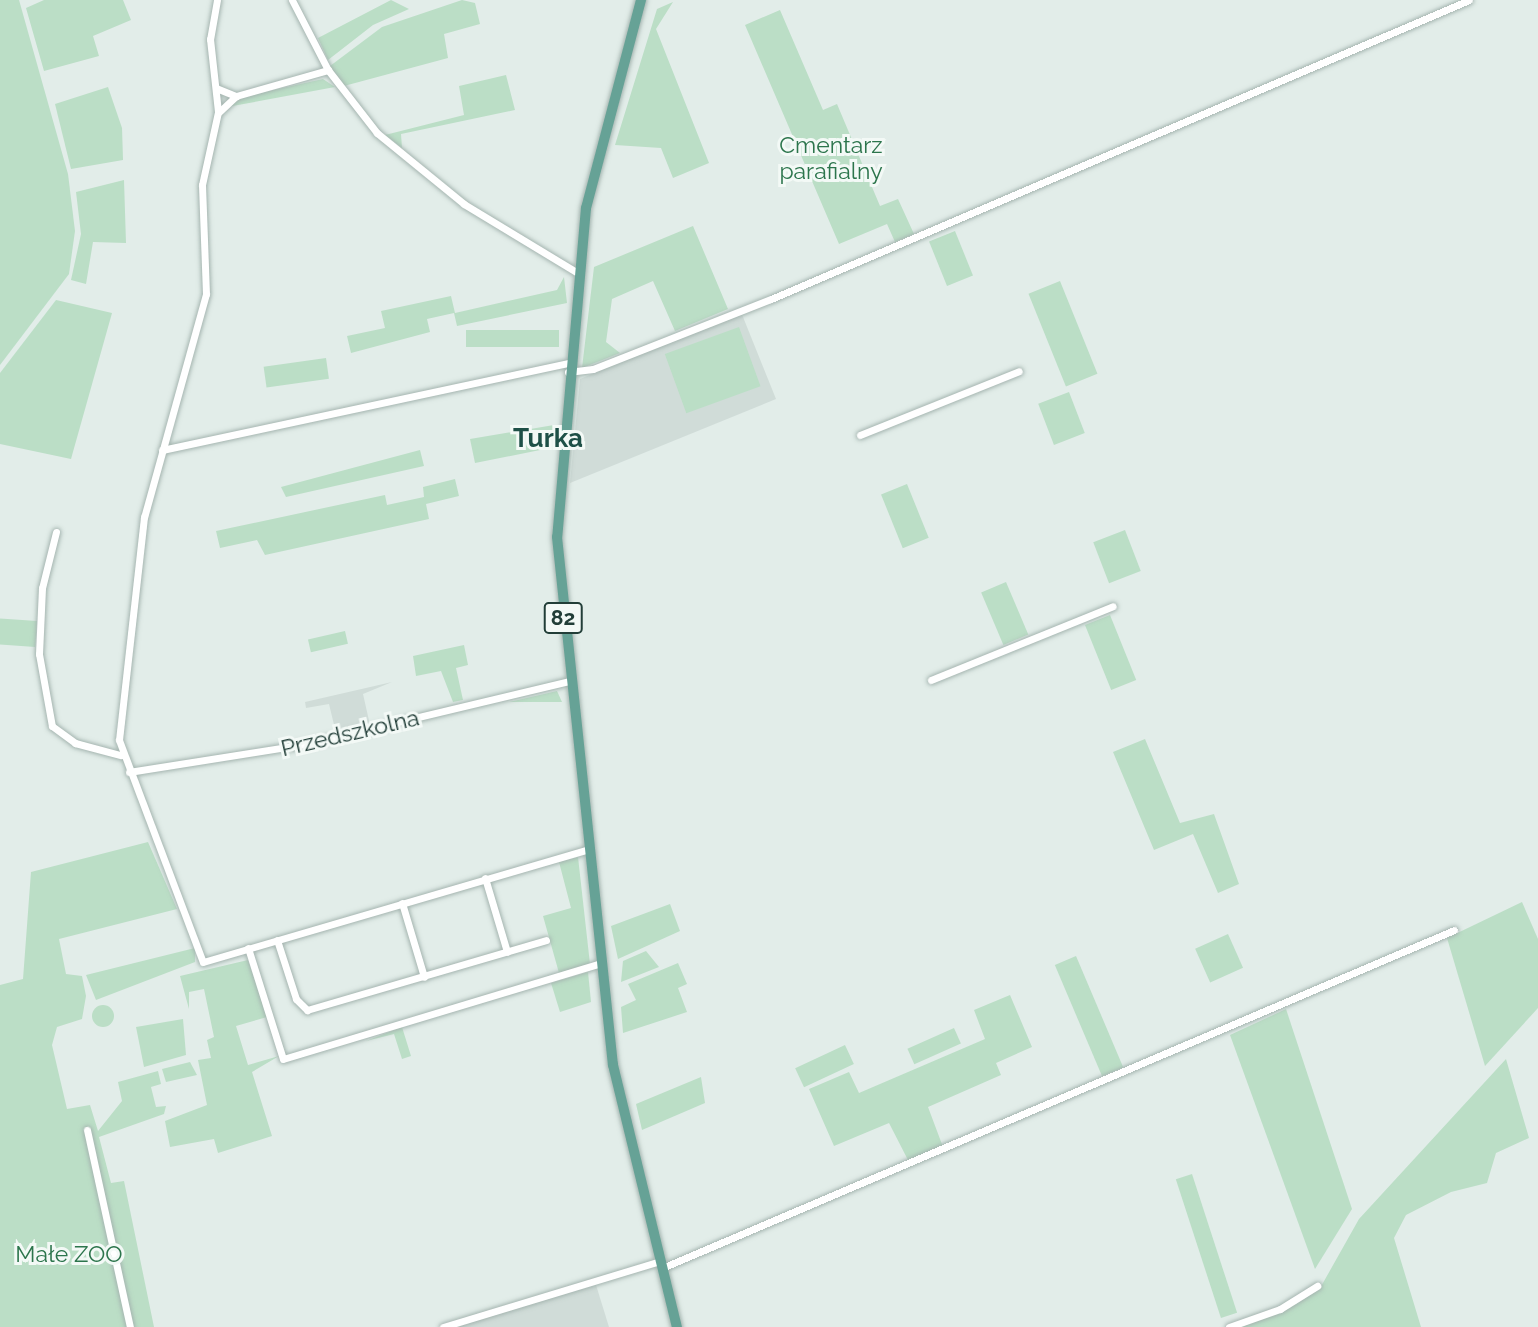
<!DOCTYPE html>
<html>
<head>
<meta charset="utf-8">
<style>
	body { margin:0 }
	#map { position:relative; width:1538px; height:1327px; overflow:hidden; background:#e2ede9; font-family:Raleway,sans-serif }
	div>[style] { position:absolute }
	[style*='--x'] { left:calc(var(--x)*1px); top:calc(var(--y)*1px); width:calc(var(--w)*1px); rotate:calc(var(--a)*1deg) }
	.built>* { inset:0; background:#d0dcd8 }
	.green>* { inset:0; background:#bbdec6; transform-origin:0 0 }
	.round { border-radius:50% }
	.roads { filter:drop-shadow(0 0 2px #a5b5b0) drop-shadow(0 0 2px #a5b5b0) }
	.street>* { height:7px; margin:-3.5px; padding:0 3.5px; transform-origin:3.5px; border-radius:3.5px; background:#fff }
	.primary>* { height:10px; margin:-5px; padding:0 5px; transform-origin:5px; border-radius:5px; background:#66a296 }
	span { translate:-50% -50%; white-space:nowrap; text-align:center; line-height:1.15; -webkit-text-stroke:6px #f3f9f6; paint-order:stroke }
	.shield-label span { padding:2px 5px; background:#f3f9f6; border:2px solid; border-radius:5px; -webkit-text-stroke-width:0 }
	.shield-label { font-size:21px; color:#223e38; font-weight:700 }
	.park-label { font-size:23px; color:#2c754c }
	.street-label { font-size:23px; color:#223e38 }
	.quarter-label { font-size:26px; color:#1e5047; font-weight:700 }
</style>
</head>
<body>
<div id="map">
	<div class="built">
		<div style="clip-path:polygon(741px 312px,776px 399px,570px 483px,580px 379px)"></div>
		<div style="clip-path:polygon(392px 682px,363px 694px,370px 725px,336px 733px,329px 704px,306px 708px,305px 702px)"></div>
		<div style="clip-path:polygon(596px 1285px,609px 1327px,450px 1327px)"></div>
	</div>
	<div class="green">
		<div style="clip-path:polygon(0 0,19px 0,68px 174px,75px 231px,69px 274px,0 365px)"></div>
		<div style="clip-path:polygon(44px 0,123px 0,131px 20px,93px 36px,99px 56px,44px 71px,26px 8px)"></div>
		<div style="clip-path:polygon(391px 0,409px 9px,373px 25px,328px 60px,318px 38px)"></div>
		<div style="clip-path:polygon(462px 0,475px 3px,480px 24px,444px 34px,448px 58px,344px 86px,330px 66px,382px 27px)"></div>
		<div style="clip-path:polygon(673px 2px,656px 29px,709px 163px,673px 178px,661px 148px,615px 145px,657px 9px)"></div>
		<div style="clip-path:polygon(780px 10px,823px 110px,837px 104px,880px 206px,898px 199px,914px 234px,895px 242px,887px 224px,839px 244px,745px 25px)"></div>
		<div style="clip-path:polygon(506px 75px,515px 110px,401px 134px,402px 148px,385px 135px,464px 115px,459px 86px)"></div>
		<div style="clip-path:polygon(323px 79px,335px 87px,227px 107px,246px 96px)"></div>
		<div style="clip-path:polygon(108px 87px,122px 128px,123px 160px,71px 169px,55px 104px)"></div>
		<div style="clip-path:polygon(124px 180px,126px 243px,93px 242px,86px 284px,71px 280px,81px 234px,76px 192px)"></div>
		<div style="clip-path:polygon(693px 226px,728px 309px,675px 331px,653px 281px,612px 299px,606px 342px,620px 353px,582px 368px,594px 267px)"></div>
		<div style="left:955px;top:231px;width:48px;height:28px;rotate:68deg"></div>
		<div style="clip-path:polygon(564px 277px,567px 303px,457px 326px,454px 313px,427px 319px,430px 332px,351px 353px,347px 336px,385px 328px,381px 311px,451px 296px,455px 313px,557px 290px)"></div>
		<div style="left:1060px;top:281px;width:100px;height:34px;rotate:68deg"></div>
		<div style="clip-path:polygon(56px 300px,112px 313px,71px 459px,0 444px,0 373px)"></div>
		<div style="left:739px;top:327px;width:63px;height:79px;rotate:70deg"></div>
		<div style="left:559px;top:330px;width:17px;height:93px;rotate:90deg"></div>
		<div style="left:326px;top:358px;width:21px;height:63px;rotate:82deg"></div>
		<div style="left:1069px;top:392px;width:44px;height:33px;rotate:69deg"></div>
		<div style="clip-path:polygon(554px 425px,550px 448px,475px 463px,470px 439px)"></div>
		<div style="clip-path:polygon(420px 450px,424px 466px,286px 497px,281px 487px)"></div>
		<div style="clip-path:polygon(455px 479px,459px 496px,426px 504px,429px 519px,265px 555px,257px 540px,220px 548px,216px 531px,385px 495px,387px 505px,424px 497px,423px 487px)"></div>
		<div style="left:907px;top:484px;width:58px;height:28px;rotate:68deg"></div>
		<div style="left:1125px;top:530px;width:44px;height:34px;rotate:69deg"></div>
		<div style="left:1006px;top:582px;width:57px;height:27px;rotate:67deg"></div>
		<div style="left:1110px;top:615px;width:70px;height:27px;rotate:68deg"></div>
		<div style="left:37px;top:621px;width:26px;height:37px;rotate:94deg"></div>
		<div style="left:345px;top:631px;width:13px;height:38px;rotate:77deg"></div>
		<div style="clip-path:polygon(464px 645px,468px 665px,456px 668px,463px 700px,453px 702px,441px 671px,416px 676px,413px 656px)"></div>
		<div style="clip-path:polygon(557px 691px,562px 702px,509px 702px)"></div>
		<div style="clip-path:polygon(1145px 739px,1180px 823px,1214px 814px,1239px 884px,1218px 893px,1193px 834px,1154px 850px,1113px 752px)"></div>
		<div style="clip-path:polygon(148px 842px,177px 909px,59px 939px,66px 974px,82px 976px,86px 996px,82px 1019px,57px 1027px,52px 1045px,67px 1109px,90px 1105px,98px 1131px,122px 1101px,118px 1082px,158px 1071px,161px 1084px,151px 1087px,156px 1107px,166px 1106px,164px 1114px,99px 1137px,111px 1183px,124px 1181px,154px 1327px,0 1327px,0 985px,23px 979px,31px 872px)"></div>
		<div style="clip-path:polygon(578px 857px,590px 964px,559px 973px,543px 916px,571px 908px,559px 862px)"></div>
		<div style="clip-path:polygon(1522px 902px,1538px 939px,1538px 1008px,1485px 1066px,1447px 938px)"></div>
		<div style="clip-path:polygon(670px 904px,680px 931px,618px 959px,611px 926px)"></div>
		<div style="left:1228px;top:934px;width:37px;height:36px;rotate:66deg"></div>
		<div style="clip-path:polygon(195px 948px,195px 962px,96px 1000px,86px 975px)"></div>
		<div style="clip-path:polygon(646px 951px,659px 967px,621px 982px,623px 961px)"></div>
		<div style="left:1076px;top:956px;width:121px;height:23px;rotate:67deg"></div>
		<div style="clip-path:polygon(248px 960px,267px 1017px,236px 1026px,248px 1065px,279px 1056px,252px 1072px,272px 1136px,218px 1153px,214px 1139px,170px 1147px,165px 1121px,207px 1105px,198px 1060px,211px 1058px,207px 1040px,214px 1037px,204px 989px,189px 992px,189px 1009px,180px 976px)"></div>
		<div style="clip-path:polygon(678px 963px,687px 984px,678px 988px,687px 1012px,623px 1033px,621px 1007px,636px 1000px,628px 984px)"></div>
		<div style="clip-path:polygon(588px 972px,591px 1002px,560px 1012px,551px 983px)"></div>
		<div style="clip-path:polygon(1010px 995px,1032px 1047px,996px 1063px,1001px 1075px,928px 1107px,943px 1147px,909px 1162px,889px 1123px,834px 1146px,809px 1089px,849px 1072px,859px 1093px,985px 1039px,974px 1010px)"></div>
		<div class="round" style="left:92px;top:1005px;width:22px;height:22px"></div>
		<div style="clip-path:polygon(1286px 1009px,1352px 1209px,1315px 1269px,1230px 1035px)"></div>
		<div style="clip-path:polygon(183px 1019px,186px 1055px,144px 1067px,136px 1027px)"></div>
		<div style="clip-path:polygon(402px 1027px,411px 1056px,402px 1059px,394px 1034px,366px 1041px)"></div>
		<div style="left:954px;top:1028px;width:17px;height:51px;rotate:66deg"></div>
		<div style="left:845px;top:1045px;width:21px;height:55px;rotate:65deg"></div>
		<div style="clip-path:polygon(1506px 1059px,1529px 1138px,1496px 1153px,1487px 1183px,1451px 1192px,1406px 1215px,1394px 1238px,1421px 1327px,1239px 1327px,1319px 1290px,1359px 1219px)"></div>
		<div style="clip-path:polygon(190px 1062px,197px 1075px,166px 1082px,162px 1069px)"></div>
		<div style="clip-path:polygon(701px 1077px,705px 1103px,642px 1130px,636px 1104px)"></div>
		<div style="left:1192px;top:1174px;width:146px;height:17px;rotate:72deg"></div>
	</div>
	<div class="roads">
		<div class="street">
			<div style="--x:217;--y:0;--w:40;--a:100"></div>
			<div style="--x:210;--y:39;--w:73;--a:83.7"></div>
			<div style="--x:218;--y:112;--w:75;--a:102.4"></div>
			<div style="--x:202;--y:185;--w:109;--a:87.9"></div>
			<div style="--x:206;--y:294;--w:231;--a:105.5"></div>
			<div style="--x:144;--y:517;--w:224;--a:96.4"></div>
			<div style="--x:119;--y:740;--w:237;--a:69.3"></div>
			<div style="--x:203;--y:962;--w:402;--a:-16.3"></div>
			<div style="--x:292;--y:0;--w:79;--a:62.8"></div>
			<div style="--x:328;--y:70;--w:80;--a:52.1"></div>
			<div style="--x:377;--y:133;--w:112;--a:39.2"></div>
			<div style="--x:464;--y:204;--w:133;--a:31.2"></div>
			<div style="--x:216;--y:88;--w:22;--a:22"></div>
			<div style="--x:236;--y:96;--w:96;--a:-15.8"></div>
			<div style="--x:219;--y:112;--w:23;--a:-43"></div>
			<div style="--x:568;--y:372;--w:25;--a:-7"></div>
			<div style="--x:593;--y:369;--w:191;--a:-21.5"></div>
			<div style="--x:771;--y:299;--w:759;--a:-23.19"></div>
			<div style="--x:860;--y:435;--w:171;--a:-21.9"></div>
			<div style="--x:162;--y:450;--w:416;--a:-12.1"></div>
			<div style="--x:56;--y:532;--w:58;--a:104"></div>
			<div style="--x:42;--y:588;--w:66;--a:92.6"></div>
			<div style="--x:39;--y:654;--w:73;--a:79.8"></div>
			<div style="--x:52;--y:726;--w:29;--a:36"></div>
			<div style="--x:75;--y:743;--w:47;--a:14.9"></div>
			<div style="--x:931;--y:680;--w:196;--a:-22.1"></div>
			<div style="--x:129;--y:772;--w:178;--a:-9"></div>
			<div style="--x:305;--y:744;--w:272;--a:-13.4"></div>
			<div style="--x:485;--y:878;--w:77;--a:73.4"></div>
			<div style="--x:402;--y:903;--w:77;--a:73.4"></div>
			<div style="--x:277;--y:940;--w:62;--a:72.1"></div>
			<div style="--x:296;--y:999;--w:16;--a:45"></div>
			<div style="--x:307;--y:1010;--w:249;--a:-16.3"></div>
			<div style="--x:248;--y:948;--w:116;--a:72.5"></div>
			<div style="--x:283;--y:1059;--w:332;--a:-16.8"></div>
			<div style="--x:87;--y:1130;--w:202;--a:77.7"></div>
			<div style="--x:662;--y:1268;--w:861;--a:-23.11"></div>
			<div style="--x:443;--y:1327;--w:227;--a:-16.9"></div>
			<div style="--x:1229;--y:1327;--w:54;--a:-19.4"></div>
			<div style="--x:1280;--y:1309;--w:44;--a:-31.9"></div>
		</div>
		<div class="primary">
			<div style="--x:641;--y:0;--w:215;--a:104.8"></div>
			<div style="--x:586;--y:208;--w:330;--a:95"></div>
			<div style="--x:557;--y:537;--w:531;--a:83.95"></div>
			<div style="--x:613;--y:1065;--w:270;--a:76.3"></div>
		</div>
	</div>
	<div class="shield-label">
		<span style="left:563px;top:618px">82</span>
	</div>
	<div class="park-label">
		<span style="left:831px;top:158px">Cmentarz<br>parafialny</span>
		<span style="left:69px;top:1254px">Małe ZOO</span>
	</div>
	<div class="street-label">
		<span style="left:350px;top:733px;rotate:-13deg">Przedszkolna</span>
	</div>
	<div class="quarter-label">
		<span style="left:548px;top:439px">Turka</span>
	</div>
</div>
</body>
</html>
